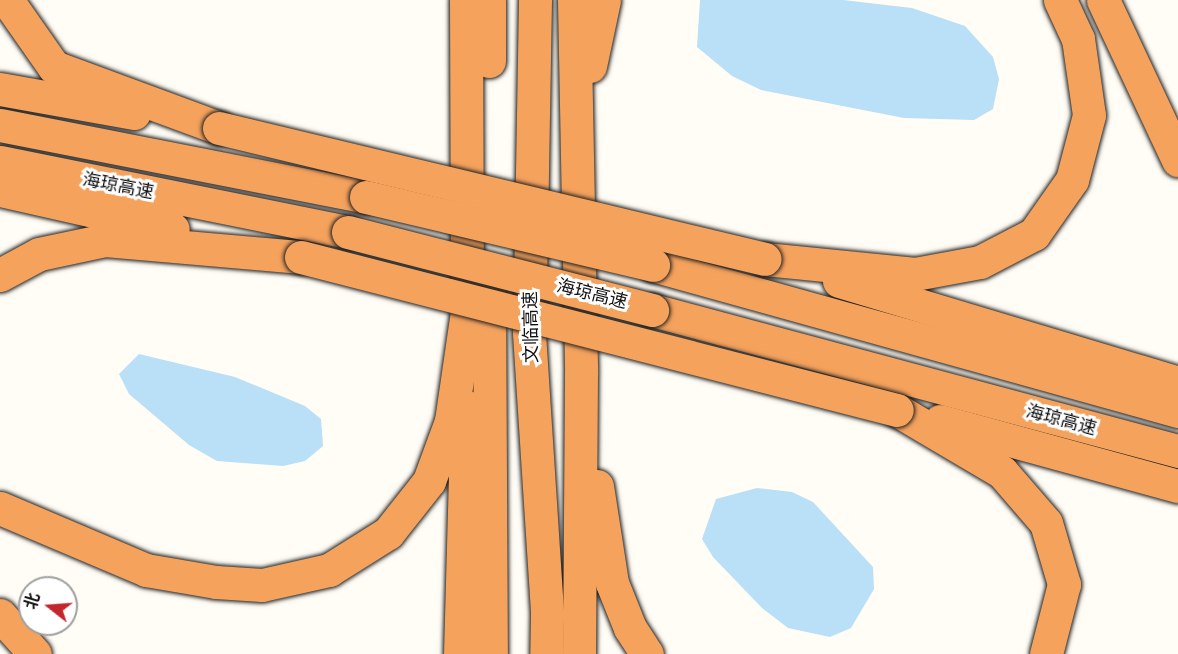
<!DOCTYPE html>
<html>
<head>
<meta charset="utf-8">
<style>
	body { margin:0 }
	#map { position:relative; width:1178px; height:654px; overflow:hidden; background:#fffdf5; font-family:"Crimson Pro","Noto Sans SC",serif }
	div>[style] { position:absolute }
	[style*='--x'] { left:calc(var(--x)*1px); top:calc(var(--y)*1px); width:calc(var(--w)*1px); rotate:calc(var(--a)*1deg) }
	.water>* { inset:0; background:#b9e0f7 }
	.roads { filter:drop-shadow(0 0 2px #222) drop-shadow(0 0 2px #222) }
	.highway>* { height:33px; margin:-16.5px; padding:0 16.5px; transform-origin:16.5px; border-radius:16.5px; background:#f5a25d }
	.bridges { filter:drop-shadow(0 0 2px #222) drop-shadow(0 0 2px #222) }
	.highway-bridge>* { height:33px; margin:-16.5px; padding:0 16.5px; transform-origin:16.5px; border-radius:16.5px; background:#f5a25d }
	span { translate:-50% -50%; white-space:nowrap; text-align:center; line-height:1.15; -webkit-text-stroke:6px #fff; paint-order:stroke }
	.street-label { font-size:18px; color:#111 }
	.north { position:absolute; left:18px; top:576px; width:60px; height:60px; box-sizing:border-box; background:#fff; border:2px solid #a0a0a0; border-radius:50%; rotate:287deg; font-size:16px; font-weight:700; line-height:24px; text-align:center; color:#111 }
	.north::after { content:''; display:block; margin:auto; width:21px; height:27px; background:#c4262e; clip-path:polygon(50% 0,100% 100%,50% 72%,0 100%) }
</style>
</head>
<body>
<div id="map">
	<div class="water">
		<div style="clip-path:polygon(700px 0,843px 0,912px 8px,965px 26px,993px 57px,999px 79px,993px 109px,974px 120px,904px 118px,761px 90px,732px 76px,697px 47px)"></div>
		<div style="clip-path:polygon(139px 354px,235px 377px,305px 406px,321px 419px,323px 446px,305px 461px,283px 466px,217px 461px,189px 445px,129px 394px,119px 374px)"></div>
		<div style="clip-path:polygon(757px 488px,792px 492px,813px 502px,873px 567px,874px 589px,851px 628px,830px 637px,788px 628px,762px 608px,713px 557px,702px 539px,716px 499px)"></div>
	</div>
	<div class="roads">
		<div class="highway">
			<div style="--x:7;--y:0;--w:82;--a:55"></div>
			<div style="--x:54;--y:67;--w:176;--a:20.3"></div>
			<div style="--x:466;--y:0;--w:328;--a:89.8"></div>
			<div style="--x:535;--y:0;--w:333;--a:91"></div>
			<div style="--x:529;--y:333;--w:283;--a:86.3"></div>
			<div style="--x:547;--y:615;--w:39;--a:91"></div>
			<div style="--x:574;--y:0;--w:374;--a:88.9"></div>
			<div style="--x:581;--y:374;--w:280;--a:90.4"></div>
			<div style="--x:1103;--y:0;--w:177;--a:64.9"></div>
			<div style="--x:489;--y:61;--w:61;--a:-90"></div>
			<div style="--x:590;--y:66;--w:67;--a:-78"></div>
			<div style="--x:0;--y:89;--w:136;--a:10.2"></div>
			<div style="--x:0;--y:125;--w:373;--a:11.1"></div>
			<div style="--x:0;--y:162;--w:355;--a:11.4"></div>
			<div style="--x:0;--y:190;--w:177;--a:12.7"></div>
			<div style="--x:765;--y:259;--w:151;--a:5.7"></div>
			<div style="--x:915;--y:274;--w:66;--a:-10.5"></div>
			<div style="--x:980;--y:262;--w:61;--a:-27.4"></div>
			<div style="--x:1034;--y:234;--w:66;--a:-54.9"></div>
			<div style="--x:1072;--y:180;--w:67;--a:-75.3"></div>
			<div style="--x:1089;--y:115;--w:77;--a:-98.2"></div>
			<div style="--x:1078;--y:39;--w:43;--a:-114.8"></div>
			<div style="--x:653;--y:265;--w:545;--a:15.54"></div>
			<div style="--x:0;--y:275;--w:44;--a:-28.3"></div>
			<div style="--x:39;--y:254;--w:67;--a:-12"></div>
			<div style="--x:105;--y:240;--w:197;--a:5"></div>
			<div style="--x:839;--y:281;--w:354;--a:16.7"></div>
			<div style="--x:489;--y:290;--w:364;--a:89.7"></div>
			<div style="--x:652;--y:310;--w:545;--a:15.01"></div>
			<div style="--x:897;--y:410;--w:122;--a:30.6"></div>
			<div style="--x:1002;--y:472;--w:67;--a:49.2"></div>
			<div style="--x:1046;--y:523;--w:64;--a:73.6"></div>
			<div style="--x:1064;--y:584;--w:72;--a:104.4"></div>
			<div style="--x:940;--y:421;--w:247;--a:15.3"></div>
			<div style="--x:597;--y:486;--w:98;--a:81.2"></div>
			<div style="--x:612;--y:583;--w:48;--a:68.2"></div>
			<div style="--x:630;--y:628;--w:31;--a:57"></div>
			<div style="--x:0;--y:508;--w:159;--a:23"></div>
			<div style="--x:146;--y:570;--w:71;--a:9.7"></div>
			<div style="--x:216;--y:582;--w:46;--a:3.7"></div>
			<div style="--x:262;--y:585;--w:69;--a:-12.6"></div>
			<div style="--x:329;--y:570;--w:70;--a:-32.1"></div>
			<div style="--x:388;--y:533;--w:66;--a:-51.7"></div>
			<div style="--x:429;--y:481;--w:64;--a:-69.9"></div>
			<div style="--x:451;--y:421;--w:111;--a:-81.7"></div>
			<div style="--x:0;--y:615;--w:52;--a:48.1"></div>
			<div style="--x:460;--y:654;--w:247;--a:-88.4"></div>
		</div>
	</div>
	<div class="bridges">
		<div class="highway-bridge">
			<div style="--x:219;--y:128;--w:561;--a:13.49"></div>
			<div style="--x:366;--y:197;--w:295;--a:13.3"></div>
			<div style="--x:348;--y:232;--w:314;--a:14.4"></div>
			<div style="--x:301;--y:257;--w:615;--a:14.4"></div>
		</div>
	</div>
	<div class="street-label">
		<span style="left:118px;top:186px;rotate:11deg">海琼高速</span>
		<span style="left:592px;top:294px;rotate:14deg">海琼高速</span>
		<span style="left:531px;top:327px;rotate:-91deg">文临高速</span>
		<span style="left:1061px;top:420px;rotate:15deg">海琼高速</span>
	</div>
	<div class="north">北</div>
</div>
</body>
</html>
